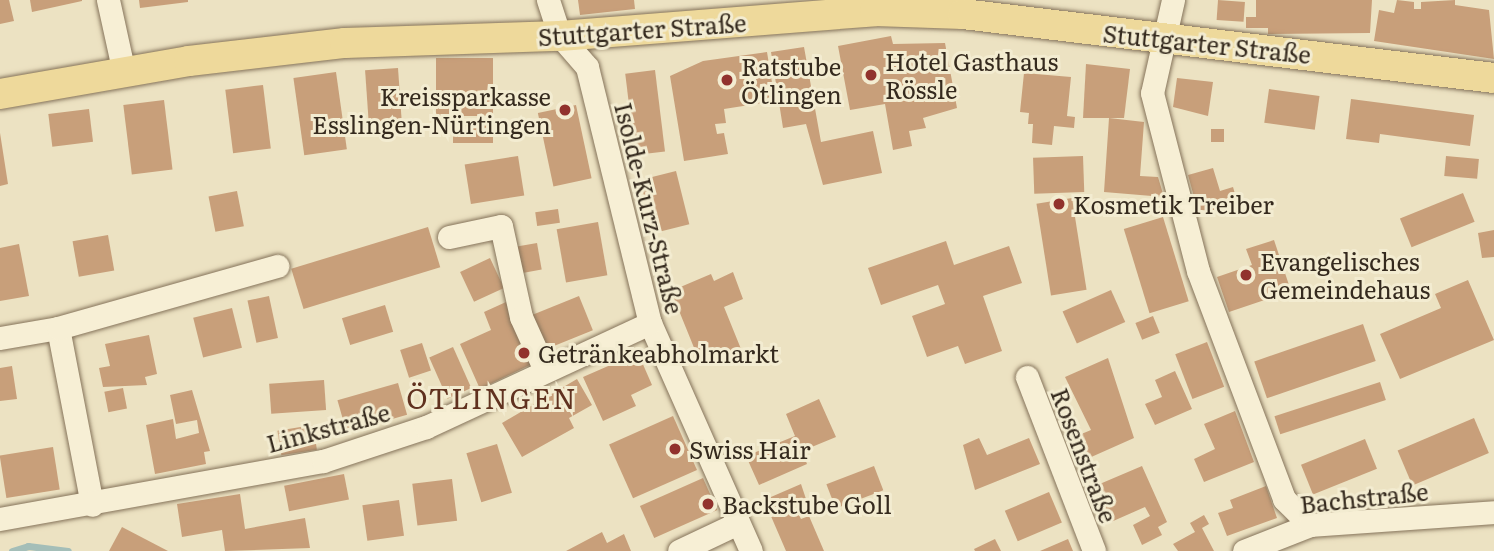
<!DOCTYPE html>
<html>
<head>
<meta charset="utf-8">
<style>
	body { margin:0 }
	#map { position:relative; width:1494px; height:551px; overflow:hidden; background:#ece2c2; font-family:Literata,serif }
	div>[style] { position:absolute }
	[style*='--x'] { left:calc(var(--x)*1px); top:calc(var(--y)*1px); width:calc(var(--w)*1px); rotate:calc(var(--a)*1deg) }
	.stream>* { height:7px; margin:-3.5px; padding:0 3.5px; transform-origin:3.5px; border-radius:3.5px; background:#a4beb8 }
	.building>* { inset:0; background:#c89f7a; transform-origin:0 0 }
	.roads { filter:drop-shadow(0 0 2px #85735a) drop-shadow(0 0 2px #85735a) }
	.minor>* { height:23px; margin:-11.5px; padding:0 11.5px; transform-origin:11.5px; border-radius:11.5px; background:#f7efd5 }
	.major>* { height:30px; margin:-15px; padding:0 15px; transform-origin:15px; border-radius:15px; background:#eed99b }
	.dots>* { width:19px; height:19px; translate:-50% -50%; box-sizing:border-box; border:4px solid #f3ecd1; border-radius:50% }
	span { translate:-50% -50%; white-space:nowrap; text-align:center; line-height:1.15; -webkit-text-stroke:6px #f3ecd1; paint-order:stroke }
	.street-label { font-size:24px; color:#352a1e }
	.poi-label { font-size:24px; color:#352a1e }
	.left { translate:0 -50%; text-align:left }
	.right { translate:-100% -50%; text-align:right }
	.quarter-label { font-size:28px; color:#60311f; letter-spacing:2px }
</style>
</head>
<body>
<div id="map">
	<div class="stream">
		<div style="--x:12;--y:551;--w:17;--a:-17"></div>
		<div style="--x:28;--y:546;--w:40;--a:7.1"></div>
	</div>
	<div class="building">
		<div style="clip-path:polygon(0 0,9px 0,14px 21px,0 24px)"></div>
		<div style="clip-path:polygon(30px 0,82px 0,82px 1px,32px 12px)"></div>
		<div style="clip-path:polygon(139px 0,188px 0,188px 2px,140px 8px)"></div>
		<div style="clip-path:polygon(578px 0,634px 0,635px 9px,580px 15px)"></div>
		<div style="left:1218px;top:0;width:27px;height:20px;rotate:4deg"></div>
		<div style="clip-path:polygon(1256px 0,1372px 0,1370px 33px,1268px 34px,1268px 28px,1246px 28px,1246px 17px,1256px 17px)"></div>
		<div style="clip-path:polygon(1397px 0,1414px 2px,1414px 9px,1421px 9px,1421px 2px,1455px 0,1455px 5px,1489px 10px,1494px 59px,1374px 41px,1379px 10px,1394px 13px)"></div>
		<div style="clip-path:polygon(891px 36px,893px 44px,945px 43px,957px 108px,923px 118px,926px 128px,909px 131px,912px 146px,893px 150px,885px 104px,850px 110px,838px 46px)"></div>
		<div style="clip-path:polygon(804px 47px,821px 142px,873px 131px,882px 173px,823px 185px,806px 124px,783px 128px,771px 52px)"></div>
		<div style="clip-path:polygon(767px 52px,775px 101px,724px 109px,726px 123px,715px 124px,717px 134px,724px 133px,728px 154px,684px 161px,670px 76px,703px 61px)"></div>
		<div style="left:436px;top:58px;width:57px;height:58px"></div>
		<div style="clip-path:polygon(1086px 64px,1130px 69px,1124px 118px,1083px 118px)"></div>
		<div style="left:398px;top:68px;width:63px;height:33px;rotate:86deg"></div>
		<div style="left:655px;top:70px;width:82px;height:30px;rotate:83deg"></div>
		<div style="left:336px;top:72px;width:78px;height:43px;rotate:82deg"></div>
		<div style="clip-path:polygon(1024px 73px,1071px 77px,1067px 116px,1075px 117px,1074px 128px,1054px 126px,1052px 145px,1032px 143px,1033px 124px,1028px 124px,1029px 113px,1020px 112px)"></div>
		<div style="clip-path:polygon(1177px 78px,1213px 82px,1208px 116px,1173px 107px)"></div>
		<div style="left:263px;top:85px;width:64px;height:38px;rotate:83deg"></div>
		<div style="left:1269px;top:89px;width:51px;height:34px;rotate:8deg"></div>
		<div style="clip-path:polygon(1351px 99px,1474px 115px,1470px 146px,1380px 134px,1379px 143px,1346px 139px)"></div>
		<div style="left:164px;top:100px;width:70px;height:41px;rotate:83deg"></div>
		<div style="left:576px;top:105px;width:75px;height:39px;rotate:78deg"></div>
		<div style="left:89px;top:109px;width:33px;height:41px;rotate:83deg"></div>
		<div style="clip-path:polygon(1109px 118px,1144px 122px,1140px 176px,1158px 177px,1164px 197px,1104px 192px)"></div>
		<div style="left:453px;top:119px;width:40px;height:24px"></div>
		<div style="left:1211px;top:129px;width:13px;height:13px"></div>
		<div style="clip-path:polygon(0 133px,8px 184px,0 186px)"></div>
		<div style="left:518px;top:156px;width:40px;height:54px;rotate:81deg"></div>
		<div style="left:1083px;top:156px;width:36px;height:50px;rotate:88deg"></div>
		<div style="left:1446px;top:156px;width:33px;height:20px;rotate:5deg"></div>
		<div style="clip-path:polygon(1213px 168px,1220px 191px,1233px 187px,1238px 204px,1199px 215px,1188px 175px)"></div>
		<div style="left:676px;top:171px;width:55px;height:37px;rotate:76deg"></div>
		<div style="left:237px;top:191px;width:36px;height:29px;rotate:79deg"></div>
		<div style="left:1463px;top:193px;width:31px;height:68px;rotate:68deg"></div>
		<div style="left:1072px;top:198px;width:93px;height:36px;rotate:81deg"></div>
		<div style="left:558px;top:209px;width:14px;height:23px;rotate:82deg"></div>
		<div style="left:1163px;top:217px;width:88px;height:41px;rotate:73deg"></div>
		<div style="left:598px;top:222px;width:54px;height:42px;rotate:80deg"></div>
		<div style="left:428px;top:227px;width:42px;height:143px;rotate:73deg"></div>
		<div style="clip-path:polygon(1494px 230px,1494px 257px,1482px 258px,1478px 233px)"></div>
		<div style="left:108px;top:235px;width:36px;height:36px;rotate:80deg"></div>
		<div style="clip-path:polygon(1274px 240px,1291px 291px,1229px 312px,1217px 277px,1252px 265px,1246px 249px)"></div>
		<div style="clip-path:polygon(946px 241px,954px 265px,1009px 246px,1022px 283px,983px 296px,1002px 351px,965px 364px,958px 346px,927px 357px,912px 316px,945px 304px,938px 285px,881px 305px,868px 268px)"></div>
		<div style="left:537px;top:243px;width:27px;height:29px;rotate:80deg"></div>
		<div style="clip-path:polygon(19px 244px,29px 296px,0 301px,0 248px)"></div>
		<div style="left:490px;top:258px;width:33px;height:33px;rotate:65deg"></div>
		<div style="clip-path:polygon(733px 272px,743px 299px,724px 307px,741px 349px,699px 360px,671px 291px,711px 274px,714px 281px)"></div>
		<div style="clip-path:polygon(1468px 280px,1494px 340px,1400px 379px,1380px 334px,1441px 308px,1435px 294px)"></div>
		<div style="left:1111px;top:290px;width:35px;height:53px;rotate:66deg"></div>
		<div style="left:269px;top:296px;width:43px;height:22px;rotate:78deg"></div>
		<div style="left:579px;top:296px;width:37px;height:50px;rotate:68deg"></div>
		<div style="clip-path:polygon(506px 302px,534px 363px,480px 389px,460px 344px,491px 330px,484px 312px)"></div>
		<div style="left:385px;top:305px;width:28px;height:45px;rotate:73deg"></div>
		<div style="left:232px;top:308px;width:41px;height:40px;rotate:76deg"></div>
		<div style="left:1153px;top:316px;width:18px;height:19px;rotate:68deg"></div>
		<div style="left:1363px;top:324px;width:39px;height:115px;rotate:71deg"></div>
		<div style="clip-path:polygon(149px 335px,157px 374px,145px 377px,147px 385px,103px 387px,99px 368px,110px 366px,105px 344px)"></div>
		<div style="left:1207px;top:342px;width:48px;height:34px;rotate:69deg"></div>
		<div style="left:422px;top:343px;width:29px;height:23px;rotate:72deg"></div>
		<div style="left:453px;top:347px;width:45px;height:26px;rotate:66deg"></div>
		<div style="clip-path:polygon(638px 353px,652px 385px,631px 395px,636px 406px,603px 421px,583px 377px)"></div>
		<div style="clip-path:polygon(1108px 358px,1134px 438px,1089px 458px,1079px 435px,1091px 430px,1065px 377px)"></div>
		<div style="clip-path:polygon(12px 366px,17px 399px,0 401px,0 368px)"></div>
		<div style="clip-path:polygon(1175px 371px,1192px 409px,1155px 425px,1145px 404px,1162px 397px,1155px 380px)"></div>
		<div style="clip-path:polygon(577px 379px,592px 405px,569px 418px,574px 428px,522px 457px,502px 423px)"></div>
		<div style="left:324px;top:380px;width:30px;height:55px;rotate:86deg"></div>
		<div style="left:1380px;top:382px;width:19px;height:111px;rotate:72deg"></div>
		<div style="left:398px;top:383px;width:33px;height:63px;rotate:74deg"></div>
		<div style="left:123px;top:388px;width:21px;height:19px;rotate:79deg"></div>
		<div style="clip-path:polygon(192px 390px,210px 451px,204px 452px,206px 464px,155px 474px,146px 425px,173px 419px,176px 439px,199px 433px,197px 420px,176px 424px,170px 395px)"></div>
		<div style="clip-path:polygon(819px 399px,836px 437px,802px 451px,807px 464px,759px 485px,746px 456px,795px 436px,786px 414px)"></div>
		<div style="clip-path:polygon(1235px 411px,1254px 462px,1204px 482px,1194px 459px,1215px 449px,1204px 424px)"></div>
		<div style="left:673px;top:416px;width:59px;height:70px;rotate:66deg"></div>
		<div style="left:1474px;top:418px;width:38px;height:83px;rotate:67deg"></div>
		<div style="left:313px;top:425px;width:25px;height:36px;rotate:81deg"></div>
		<div style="clip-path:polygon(979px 438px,987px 455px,1029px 438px,1040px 464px,975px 490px,963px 445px)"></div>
		<div style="left:1365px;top:439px;width:32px;height:69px;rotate:68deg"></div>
		<div style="left:497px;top:444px;width:51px;height:32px;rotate:73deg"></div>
		<div style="left:53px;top:447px;width:43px;height:54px;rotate:81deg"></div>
		<div style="left:874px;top:466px;width:26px;height:51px;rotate:69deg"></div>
		<div style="clip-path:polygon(1142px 466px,1167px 522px,1158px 527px,1162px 535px,1142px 545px,1133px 525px,1150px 516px,1145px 507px,1111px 522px,1095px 486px)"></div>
		<div style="left:344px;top:474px;width:26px;height:61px;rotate:79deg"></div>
		<div style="left:703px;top:478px;width:35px;height:69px;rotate:66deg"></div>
		<div style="left:452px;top:479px;width:42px;height:40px;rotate:83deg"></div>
		<div style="clip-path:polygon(801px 484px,806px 499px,794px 505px,801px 519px,809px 516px,824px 551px,786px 551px,764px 500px)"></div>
		<div style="clip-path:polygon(1266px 486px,1277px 518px,1227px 536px,1218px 513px,1233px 508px,1230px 500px)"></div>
		<div style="left:1049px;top:492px;width:33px;height:48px;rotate:67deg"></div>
		<div style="clip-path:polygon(240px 494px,245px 529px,305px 518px,310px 548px,225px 551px,222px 530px,182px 537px,177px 504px)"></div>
		<div style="left:399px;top:500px;width:36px;height:37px;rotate:82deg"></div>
		<div style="clip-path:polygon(1204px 515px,1209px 524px,1202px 528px,1214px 551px,1178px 551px,1173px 544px,1195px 532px,1190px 523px)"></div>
		<div style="clip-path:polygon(122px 527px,168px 551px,109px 551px)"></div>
		<div style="clip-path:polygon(602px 532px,607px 543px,624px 534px,631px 551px,566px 551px)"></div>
		<div style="clip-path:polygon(995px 539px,1001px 551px,975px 551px,974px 549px)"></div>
		<div style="clip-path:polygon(1068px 539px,1073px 551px,1040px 551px)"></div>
	</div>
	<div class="roads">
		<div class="minor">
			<div style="--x:108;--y:0;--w:75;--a:77.6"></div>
			<div style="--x:548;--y:0;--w:38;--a:72"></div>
			<div style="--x:560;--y:36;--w:41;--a:48.9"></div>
			<div style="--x:587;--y:67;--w:264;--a:76.2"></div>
			<div style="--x:650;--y:323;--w:249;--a:66.1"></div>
			<div style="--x:1173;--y:0;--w:95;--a:102.7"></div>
			<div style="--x:1152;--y:93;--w:184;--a:75.5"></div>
			<div style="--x:1198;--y:271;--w:244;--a:69.3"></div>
			<div style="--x:1284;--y:499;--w:37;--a:45"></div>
			<div style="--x:449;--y:237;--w:53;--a:-11.9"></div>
			<div style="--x:501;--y:226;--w:93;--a:77.6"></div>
			<div style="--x:521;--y:317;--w:56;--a:65.7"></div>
			<div style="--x:58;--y:328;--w:180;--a:79.1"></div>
			<div style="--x:0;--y:338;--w:59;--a:-9.8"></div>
			<div style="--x:58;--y:328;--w:228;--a:-15.8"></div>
			<div style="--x:1027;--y:377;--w:186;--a:68.9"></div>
			<div style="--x:0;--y:519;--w:328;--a:-10.2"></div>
			<div style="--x:323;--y:461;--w:108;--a:-18.3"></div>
			<div style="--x:426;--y:427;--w:247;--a:-24.9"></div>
			<div style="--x:679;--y:551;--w:65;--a:-25.4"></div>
			<div style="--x:1244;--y:551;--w:71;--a:-21.5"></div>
			<div style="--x:1310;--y:525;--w:184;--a:-4"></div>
		</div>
		<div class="major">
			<div style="--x:0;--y:94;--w:192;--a:-9.9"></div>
			<div style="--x:189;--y:61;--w:157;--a:-6.6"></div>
			<div style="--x:345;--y:43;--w:215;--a:-1.9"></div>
			<div style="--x:560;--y:36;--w:316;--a:-4.5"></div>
			<div style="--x:875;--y:11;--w:88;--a:2"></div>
			<div style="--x:963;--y:14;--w:535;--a:6.87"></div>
		</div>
	</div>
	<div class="dots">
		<div style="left:871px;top:75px;background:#91322d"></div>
		<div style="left:727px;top:80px;background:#91322d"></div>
		<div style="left:565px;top:110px;background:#91322d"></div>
		<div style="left:1059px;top:204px;background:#91322d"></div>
		<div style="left:1246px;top:275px;background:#91322d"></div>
		<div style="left:524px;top:353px;background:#91322d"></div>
		<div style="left:675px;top:449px;background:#91322d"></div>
		<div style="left:708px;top:504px;background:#91322d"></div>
	</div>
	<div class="street-label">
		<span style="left:642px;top:29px;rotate:-4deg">Stuttgarter Straße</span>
		<span style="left:1207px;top:43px;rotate:6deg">Stuttgarter Straße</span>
		<span style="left:650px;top:208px;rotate:76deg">Isolde-Kurz-Straße</span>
		<span style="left:328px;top:427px;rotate:-15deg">Linkstraße</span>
		<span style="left:1085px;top:455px;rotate:69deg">Rosenstraße</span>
		<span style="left:1364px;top:497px;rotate:-6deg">Bachstraße</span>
	</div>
	<div class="poi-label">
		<span class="left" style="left:885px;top:75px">Hotel Gasthaus<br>Rössle</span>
		<span class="left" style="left:741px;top:80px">Ratstube<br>Ötlingen</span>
		<span class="right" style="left:551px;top:110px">Kreissparkasse<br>Esslingen-Nürtingen</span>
		<span class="left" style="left:1073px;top:204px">Kosmetik Treiber</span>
		<span class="left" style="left:1260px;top:275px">Evangelisches<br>Gemeindehaus</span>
		<span class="left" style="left:538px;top:353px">Getränkeabholmarkt</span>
		<span class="left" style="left:689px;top:449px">Swiss Hair</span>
		<span class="left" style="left:722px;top:504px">Backstube Goll</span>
	</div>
	<div class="quarter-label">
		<span style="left:492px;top:397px">ÖTLINGEN</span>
	</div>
</div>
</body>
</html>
